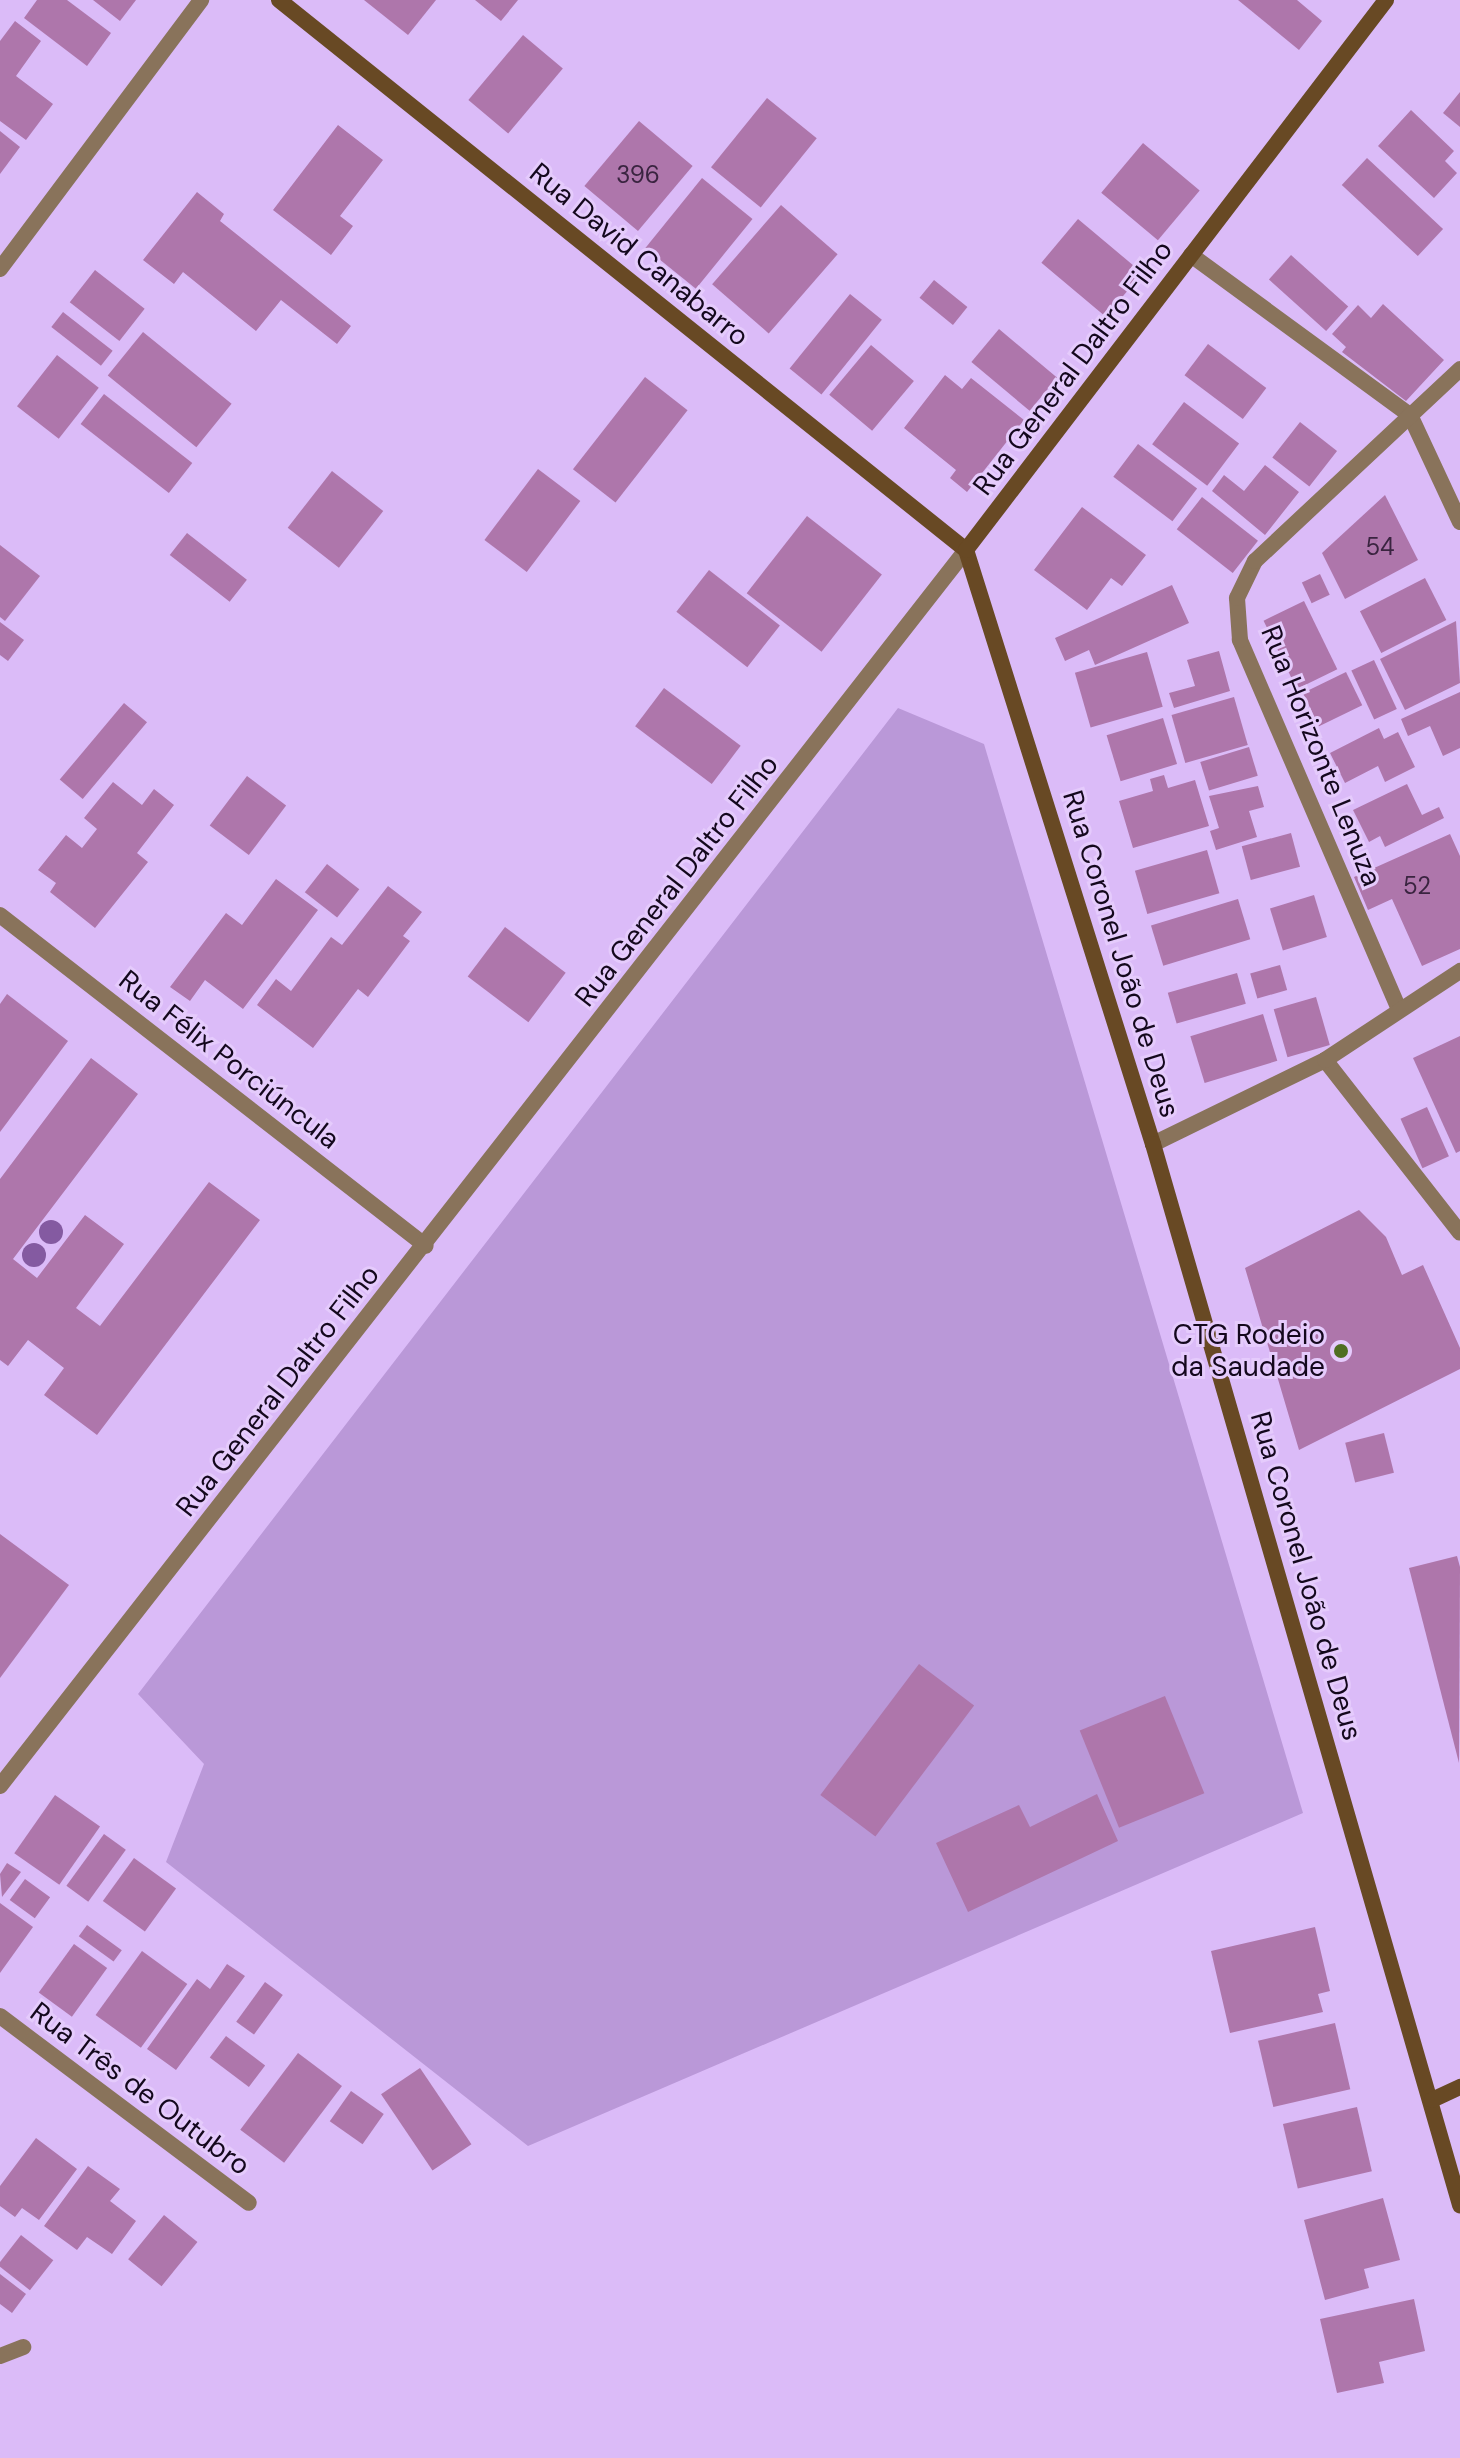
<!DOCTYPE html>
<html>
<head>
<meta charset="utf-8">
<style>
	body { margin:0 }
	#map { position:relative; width:1460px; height:2458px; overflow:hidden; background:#dbbbf8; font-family:"DM Sans",sans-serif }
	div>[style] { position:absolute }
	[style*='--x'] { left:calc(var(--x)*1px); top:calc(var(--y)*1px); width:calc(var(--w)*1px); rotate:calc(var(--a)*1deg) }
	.green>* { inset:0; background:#ba98d8 }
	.building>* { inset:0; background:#ae76ab; transform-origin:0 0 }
	.street>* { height:16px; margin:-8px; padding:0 8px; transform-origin:8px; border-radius:8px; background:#89735b }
	.secondary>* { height:16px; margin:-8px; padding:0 8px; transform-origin:8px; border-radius:8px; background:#684924 }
	.trees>* { width:24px; height:24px; margin:-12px; border-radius:50%; background:#845aa1 }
	.dots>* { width:22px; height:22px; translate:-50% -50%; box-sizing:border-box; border:4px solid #e5cbfc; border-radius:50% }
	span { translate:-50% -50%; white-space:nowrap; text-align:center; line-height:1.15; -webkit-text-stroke:6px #e5cbfc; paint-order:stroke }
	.number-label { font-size:24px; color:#3a2440 }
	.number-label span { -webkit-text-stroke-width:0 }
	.street-label { font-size:28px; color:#14081d }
	.poi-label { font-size:28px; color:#14081d }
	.right { translate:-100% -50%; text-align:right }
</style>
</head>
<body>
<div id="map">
	<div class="green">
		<div style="clip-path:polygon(898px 708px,984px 744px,1303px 1813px,528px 2146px,166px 1862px,204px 1764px,138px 1694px)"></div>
	</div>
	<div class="building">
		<div style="clip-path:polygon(37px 0,67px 0,111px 33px,87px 66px,24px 18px)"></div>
		<div style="clip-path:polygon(93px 0,136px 0,120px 21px)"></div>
		<div style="clip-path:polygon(364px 0,436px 0,408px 35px)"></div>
		<div style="clip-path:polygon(475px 0,518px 0,501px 21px)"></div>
		<div style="clip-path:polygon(1238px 0,1297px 0,1322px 21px,1299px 50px)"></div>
		<div style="clip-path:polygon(15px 21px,41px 41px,16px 76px,53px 104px,26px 140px,0 121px,0 41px)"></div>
		<div style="left:523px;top:35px;width:52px;height:85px;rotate:40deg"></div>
		<div style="clip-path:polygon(1460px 92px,1460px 127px,1443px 113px)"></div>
		<div style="left:767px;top:98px;width:64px;height:89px;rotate:39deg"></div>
		<div style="clip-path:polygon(1411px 110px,1454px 151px,1445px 161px,1457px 173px,1434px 198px,1378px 146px)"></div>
		<div style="left:639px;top:121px;width:70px;height:85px;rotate:40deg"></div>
		<div style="clip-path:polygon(338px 125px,383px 160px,340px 216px,353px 226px,331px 255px,273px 210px)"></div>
		<div style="clip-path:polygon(0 131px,20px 147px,0 174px)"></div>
		<div style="left:1143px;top:143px;width:74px;height:65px;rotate:40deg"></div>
		<div style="left:1367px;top:158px;width:104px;height:37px;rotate:43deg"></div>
		<div style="left:702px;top:178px;width:65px;height:90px;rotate:39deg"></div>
		<div style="clip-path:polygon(197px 192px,224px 214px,220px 221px,351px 326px,337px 344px,281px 300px,256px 331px,183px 272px,174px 284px,143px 260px)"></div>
		<div style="left:781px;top:205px;width:75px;height:105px;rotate:41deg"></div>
		<div style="left:1078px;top:219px;width:84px;height:57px;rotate:40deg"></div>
		<div style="left:1291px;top:255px;width:77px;height:33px;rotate:42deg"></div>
		<div style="left:95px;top:270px;width:63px;height:41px;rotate:38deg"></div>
		<div style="left:934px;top:280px;width:43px;height:23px;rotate:39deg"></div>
		<div style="left:850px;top:294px;width:41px;height:96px;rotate:39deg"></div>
		<div style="clip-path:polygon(1383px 304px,1444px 360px,1406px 401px,1342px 352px,1346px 347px,1332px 334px,1358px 305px,1371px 318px)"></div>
		<div style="left:63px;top:312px;width:63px;height:19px;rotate:38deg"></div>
		<div style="left:999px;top:329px;width:76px;height:43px;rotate:40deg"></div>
		<div style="left:143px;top:332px;width:114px;height:56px;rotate:39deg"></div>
		<div style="left:1208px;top:344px;width:73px;height:39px;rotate:37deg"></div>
		<div style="left:871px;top:345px;width:56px;height:65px;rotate:40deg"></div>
		<div style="left:57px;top:355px;width:53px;height:65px;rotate:38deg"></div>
		<div style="clip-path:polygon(945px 375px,962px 389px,971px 378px,1024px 420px,967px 492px,950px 478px,956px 470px,904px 428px)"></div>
		<div style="left:645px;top:377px;width:54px;height:117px;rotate:38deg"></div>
		<div style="left:104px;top:394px;width:112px;height:38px;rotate:38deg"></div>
		<div style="left:1184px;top:402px;width:69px;height:53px;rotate:37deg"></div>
		<div style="left:1300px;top:422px;width:47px;height:45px;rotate:38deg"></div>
		<div style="left:1138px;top:444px;width:74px;height:41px;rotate:37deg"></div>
		<div style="clip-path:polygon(1265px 465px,1299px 492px,1265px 535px,1212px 491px,1224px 475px,1244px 491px)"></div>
		<div style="left:538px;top:469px;width:53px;height:89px;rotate:37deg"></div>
		<div style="left:332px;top:471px;width:65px;height:72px;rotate:38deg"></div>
		<div style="clip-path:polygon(1385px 495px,1418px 560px,1345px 599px,1322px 553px)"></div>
		<div style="left:1202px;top:497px;width:71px;height:41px;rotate:38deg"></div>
		<div style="clip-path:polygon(1082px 507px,1146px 555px,1122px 586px,1111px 578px,1087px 610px,1034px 570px)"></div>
		<div style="left:807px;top:516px;width:95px;height:98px;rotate:38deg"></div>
		<div style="left:187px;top:533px;width:76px;height:28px;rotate:38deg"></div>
		<div style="clip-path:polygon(0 545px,40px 576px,5px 621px,0 617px)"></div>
		<div style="left:709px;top:570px;width:90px;height:53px;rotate:38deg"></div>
		<div style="left:1320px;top:574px;width:23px;height:20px;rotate:65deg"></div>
		<div style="left:1425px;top:578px;width:47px;height:73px;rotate:63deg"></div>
		<div style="clip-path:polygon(1172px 585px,1189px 623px,1095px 665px,1089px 650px,1065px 661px,1055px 638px)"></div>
		<div style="left:1304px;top:601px;width:76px;height:45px;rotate:64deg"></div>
		<div style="clip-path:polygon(1456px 621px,1460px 683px,1405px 710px,1380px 659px)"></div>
		<div style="clip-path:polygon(0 622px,24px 640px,8px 661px,0 655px)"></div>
		<div style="clip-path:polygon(1219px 651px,1230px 691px,1174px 708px,1169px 693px,1195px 686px,1187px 660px)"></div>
		<div style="left:1147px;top:652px;width:57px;height:75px;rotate:74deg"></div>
		<div style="left:1374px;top:660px;width:54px;height:25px;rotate:65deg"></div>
		<div style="left:1346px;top:672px;width:37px;height:48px;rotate:64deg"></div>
		<div style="left:664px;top:688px;width:96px;height:48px;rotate:37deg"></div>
		<div style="clip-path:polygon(1460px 692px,1460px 748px,1443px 756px,1430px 726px,1408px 736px,1401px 719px)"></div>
		<div style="left:1234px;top:697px;width:50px;height:65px;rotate:74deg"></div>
		<div style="left:124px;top:703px;width:30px;height:100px;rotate:40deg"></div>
		<div style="left:1163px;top:718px;width:48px;height:59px;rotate:73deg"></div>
		<div style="clip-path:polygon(1379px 728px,1384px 739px,1398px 732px,1415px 767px,1385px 782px,1378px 766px,1345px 783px,1330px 753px)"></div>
		<div style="left:1249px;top:747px;width:30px;height:51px;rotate:73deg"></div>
		<div style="clip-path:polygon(1164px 775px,1168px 788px,1195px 780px,1209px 826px,1133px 848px,1119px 801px,1153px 791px,1150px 779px)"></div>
		<div style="left:247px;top:776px;width:49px;height:62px;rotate:37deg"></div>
		<div style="clip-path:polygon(113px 782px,142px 805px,154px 789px,174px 805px,137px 853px,148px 862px,95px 928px,50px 892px,56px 883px,38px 870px,66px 835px,82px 848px,97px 829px,84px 818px)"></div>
		<div style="clip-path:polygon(1407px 784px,1422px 815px,1439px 807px,1444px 818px,1385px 847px,1380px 836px,1369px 842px,1353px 810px)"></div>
		<div style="clip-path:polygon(1258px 786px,1264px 807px,1249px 811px,1257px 837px,1216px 850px,1210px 831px,1219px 828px,1209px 796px)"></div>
		<div style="left:1291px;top:833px;width:35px;height:51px;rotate:75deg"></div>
		<div style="clip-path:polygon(1450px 834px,1460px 856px,1460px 949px,1422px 966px,1392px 899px,1368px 910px,1354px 877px)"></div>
		<div style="left:1207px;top:850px;width:45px;height:75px;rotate:74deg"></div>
		<div style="left:327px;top:864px;width:41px;height:36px;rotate:38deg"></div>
		<div style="clip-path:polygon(276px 879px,318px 910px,243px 1009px,205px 980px,190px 1001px,170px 987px,226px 913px,242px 925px)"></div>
		<div style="clip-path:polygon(388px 886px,422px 912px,403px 936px,410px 941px,368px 997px,358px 989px,313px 1048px,257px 1005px,276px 979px,291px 991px,331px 937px,342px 945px)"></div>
		<div style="left:1314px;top:895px;width:44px;height:46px;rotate:73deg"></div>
		<div style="left:1238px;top:899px;width:42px;height:91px;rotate:73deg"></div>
		<div style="left:505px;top:927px;width:76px;height:62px;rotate:37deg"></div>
		<div style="left:1280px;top:965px;width:26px;height:31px;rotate:74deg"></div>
		<div style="left:1237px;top:973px;width:32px;height:72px;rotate:74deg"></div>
		<div style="clip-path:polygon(7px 994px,68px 1041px,0 1132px,0 1004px)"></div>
		<div style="left:1316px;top:997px;width:50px;height:44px;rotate:74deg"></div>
		<div style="left:1263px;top:1014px;width:49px;height:76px;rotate:73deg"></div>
		<div style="clip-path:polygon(1460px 1036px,1460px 1151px,1456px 1153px,1413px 1058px)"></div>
		<div style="clip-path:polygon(91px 1058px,138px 1094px,13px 1259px,37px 1278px,85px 1215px,124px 1244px,76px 1308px,100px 1326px,209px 1182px,260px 1220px,97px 1435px,44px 1395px,64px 1368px,28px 1340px,8px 1366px,0 1360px,0 1179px)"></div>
		<div style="left:1427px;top:1107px;width:54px;height:29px;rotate:66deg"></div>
		<div style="clip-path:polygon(1359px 1210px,1386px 1237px,1402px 1275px,1423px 1265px,1460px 1348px,1460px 1369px,1299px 1450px,1245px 1268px)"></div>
		<div style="left:1384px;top:1433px;width:41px;height:40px;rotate:76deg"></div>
		<div style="clip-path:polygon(0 1534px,69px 1585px,0 1678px)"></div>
		<div style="clip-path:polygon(1457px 1556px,1460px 1567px,1459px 1763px,1409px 1568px)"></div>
		<div style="left:919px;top:1664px;width:69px;height:164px;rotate:37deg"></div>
		<div style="left:1165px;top:1696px;width:105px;height:92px;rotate:68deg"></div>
		<div style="clip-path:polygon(1097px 1794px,1118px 1841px,968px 1912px,936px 1843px,1019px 1805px,1030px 1827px)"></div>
		<div style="left:55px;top:1795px;width:55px;height:71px;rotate:35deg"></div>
		<div style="left:104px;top:1834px;width:27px;height:64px;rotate:36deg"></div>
		<div style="left:134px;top:1858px;width:52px;height:53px;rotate:36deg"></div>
		<div style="clip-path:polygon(7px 1863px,21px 1872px,2px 1897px,0 1874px)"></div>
		<div style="left:25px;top:1879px;width:31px;height:26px;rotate:36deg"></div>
		<div style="clip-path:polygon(0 1903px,33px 1927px,0 1973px)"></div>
		<div style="left:87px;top:1925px;width:43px;height:14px;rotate:36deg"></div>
		<div style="clip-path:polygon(1315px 1927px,1330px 1991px,1318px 1994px,1323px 2012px,1230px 2033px,1211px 1951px)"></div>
		<div style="left:74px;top:1944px;width:41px;height:60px;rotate:36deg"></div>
		<div style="left:142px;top:1951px;width:56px;height:79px;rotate:36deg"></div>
		<div style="clip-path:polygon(227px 1964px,245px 1976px,176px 2070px,147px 2049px,197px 1979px,210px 1989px)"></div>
		<div style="left:265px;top:1982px;width:22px;height:49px;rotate:36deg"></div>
		<div style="left:1335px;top:2023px;width:68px;height:79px;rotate:77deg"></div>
		<div style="left:226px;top:2036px;width:49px;height:27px;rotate:37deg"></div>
		<div style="left:298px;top:2053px;width:55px;height:96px;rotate:37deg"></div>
		<div style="left:420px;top:2068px;width:92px;height:47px;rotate:56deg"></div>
		<div style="left:351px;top:2091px;width:40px;height:37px;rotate:35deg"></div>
		<div style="left:1357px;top:2107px;width:66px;height:76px;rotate:77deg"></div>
		<div style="clip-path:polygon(36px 2138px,77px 2169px,39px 2220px,22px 2208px,15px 2217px,0 2206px,0 2186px)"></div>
		<div style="clip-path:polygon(88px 2166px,120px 2189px,110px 2201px,136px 2221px,112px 2254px,87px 2237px,77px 2250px,44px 2226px)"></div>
		<div style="clip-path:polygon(1383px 2198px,1400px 2260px,1364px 2269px,1369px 2288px,1325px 2300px,1304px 2220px)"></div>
		<div style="left:164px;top:2215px;width:43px;height:57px;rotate:39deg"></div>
		<div style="left:21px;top:2235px;width:41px;height:38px;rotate:38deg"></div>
		<div style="clip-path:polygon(0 2274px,26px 2294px,12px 2313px,0 2304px)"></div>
		<div style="clip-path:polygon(1414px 2299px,1425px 2351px,1379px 2362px,1384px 2383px,1337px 2393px,1320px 2319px)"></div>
	</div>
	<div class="street">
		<div style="--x:1191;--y:255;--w:271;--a:36.2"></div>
		<div style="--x:1410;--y:415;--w:118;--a:65"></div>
		<div style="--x:0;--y:269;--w:336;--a:-53.2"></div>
		<div style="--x:0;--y:915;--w:539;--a:37.85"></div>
		<div style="--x:1398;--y:1007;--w:400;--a:-113.3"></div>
		<div style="--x:1240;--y:640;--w:42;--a:-94.1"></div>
		<div style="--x:1237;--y:598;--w:41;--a:-64.1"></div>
		<div style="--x:1255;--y:561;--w:281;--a:-43.1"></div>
		<div style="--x:1325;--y:1060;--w:219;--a:52"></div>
		<div style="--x:1153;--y:1144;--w:191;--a:-26"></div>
		<div style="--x:1325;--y:1060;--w:162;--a:-33.4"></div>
		<div style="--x:0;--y:1786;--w:1569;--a:-51.99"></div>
		<div style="--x:0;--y:2016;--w:311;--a:36.9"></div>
		<div style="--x:0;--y:2356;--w:25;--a:-21"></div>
	</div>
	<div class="secondary">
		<div style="--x:279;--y:0;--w:880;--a:38.68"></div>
		<div style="--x:966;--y:550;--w:623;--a:72.53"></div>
		<div style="--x:1153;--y:1144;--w:1105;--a:73.86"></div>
		<div style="--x:966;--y:550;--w:692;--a:-52.63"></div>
		<div style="--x:1432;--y:2100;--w:31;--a:-25"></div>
	</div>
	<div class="trees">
		<div style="left:51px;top:1232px"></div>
		<div style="left:34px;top:1255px"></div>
	</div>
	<div class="dots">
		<div style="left:1341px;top:1351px;background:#506e23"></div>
	</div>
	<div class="number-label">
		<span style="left:638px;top:175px">396</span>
		<span style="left:1380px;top:547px">54</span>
		<span style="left:1417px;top:886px">52</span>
	</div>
	<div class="street-label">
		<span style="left:639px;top:255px;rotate:39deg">Rua David Canabarro</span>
		<span style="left:1073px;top:368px;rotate:-53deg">Rua General Daltro Filho</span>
		<span style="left:1321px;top:756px;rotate:68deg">Rua Horizonte Lenuza</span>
		<span style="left:677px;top:881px;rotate:-52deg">Rua General Daltro Filho</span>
		<span style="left:1121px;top:954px;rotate:73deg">Rua Coronel João de Deus</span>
		<span style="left:229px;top:1060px;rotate:38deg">Rua Félix Porciúncula</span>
		<span style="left:278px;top:1391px;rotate:-52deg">Rua General Daltro Filho</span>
		<span style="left:1306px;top:1576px;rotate:74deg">Rua Coronel João de Deus</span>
		<span style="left:140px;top:2089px;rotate:37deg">Rua Três de Outubro</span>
	</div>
	<div class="poi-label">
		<span class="right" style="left:1325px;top:1351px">CTG Rodeio<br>da Saudade</span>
	</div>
</div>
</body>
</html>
